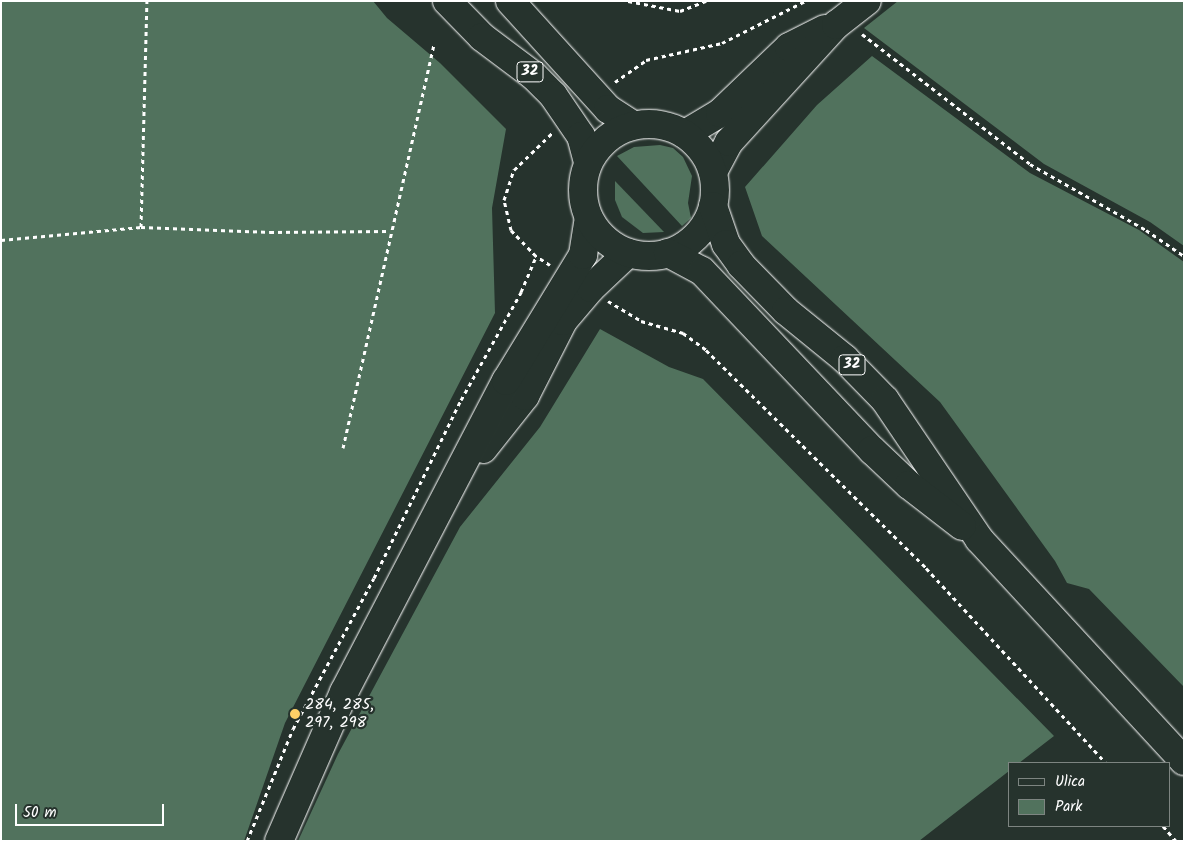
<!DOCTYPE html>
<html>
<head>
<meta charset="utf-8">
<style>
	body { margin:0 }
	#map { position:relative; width:1185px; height:842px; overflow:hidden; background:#26332d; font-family:Kalam,sans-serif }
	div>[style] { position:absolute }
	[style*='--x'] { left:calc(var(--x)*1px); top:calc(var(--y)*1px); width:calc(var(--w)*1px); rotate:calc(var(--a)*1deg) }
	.green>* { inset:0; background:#51725d }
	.path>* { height:3px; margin-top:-1.5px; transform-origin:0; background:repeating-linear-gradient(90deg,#fff 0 4px,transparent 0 8px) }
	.roads { filter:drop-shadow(0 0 1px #fff) drop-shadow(0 0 1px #fff) }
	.secondary>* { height:28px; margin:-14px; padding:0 14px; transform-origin:14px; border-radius:14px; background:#26332d }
	.primary>* { height:28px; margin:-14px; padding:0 14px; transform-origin:14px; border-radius:14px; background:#26332d }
	.primary>.ring { margin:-14px; padding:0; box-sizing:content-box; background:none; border:28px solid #26332d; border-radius:50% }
	.dots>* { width:14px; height:14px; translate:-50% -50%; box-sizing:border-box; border:2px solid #26332d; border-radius:50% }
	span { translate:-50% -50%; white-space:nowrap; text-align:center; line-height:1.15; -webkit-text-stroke:4.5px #26332d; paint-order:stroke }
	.shield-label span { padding:1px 4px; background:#26332d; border:1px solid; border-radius:4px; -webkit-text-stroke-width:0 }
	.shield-label { font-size:15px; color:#fff; font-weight:700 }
	.poi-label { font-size:16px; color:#fff }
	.left { translate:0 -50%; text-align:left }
	.frame { position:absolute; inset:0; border:2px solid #fff; pointer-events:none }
	.legend { position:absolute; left:1008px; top:762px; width:162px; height:65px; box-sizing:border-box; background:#26332d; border:1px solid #7d8581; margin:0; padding:6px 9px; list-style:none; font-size:15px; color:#fff }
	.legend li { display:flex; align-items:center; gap:10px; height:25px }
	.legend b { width:25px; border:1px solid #7d8581 }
	.scale { position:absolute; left:15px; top:804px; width:149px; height:22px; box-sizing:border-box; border:2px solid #fff; border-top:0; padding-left:6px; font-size:15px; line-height:18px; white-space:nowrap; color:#fff; -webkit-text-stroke:4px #26332d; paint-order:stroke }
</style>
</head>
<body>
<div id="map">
	<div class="green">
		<div style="clip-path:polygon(1px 1px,373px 1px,387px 18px,440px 63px,506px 129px,492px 208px,495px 313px,285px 723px,244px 841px,1px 841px)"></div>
		<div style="clip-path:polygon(898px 1px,1184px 1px,1184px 246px,1150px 222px,1044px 164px,864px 28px)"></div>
		<div style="clip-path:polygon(872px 56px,1030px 173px,1139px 230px,1184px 262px,1184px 687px,1089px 589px,1067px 583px,1055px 561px,940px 402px,762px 236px,745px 187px,817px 105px)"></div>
		<div style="clip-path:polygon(660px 145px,673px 148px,683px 157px,692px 176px,688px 203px,691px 218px,682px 226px,617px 156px,634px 147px)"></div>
		<div style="clip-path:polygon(615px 181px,664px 232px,643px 233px,622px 217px,615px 200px)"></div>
		<div style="clip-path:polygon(600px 329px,669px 367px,703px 379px,1054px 736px,1019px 763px,1009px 763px,1009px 771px,919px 841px,298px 841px,338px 754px,460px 527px,540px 427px)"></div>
	</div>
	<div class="path">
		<div style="--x:628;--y:1;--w:53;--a:10.9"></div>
		<div style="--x:680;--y:11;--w:28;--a:-21"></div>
		<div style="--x:862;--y:34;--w:212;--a:37.7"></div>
		<div style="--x:1030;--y:164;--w:133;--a:29.6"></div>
		<div style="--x:1146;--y:230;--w:46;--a:34.4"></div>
		<div style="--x:615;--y:82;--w:38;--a:-35"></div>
		<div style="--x:646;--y:60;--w:78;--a:-12.6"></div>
		<div style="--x:722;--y:43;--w:93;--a:-26.8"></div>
		<div style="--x:141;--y:227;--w:226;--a:-88.5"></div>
		<div style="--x:1;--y:240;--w:141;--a:-5.3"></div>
		<div style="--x:141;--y:227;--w:129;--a:2.2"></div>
		<div style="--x:270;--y:232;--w:120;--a:-0.5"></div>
		<div style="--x:550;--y:265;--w:17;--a:-147"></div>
		<div style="--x:536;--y:256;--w:36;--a:-134"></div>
		<div style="--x:511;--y:230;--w:31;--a:-103"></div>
		<div style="--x:504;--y:200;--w:32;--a:-72"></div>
		<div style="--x:514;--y:170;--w:53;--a:-44.2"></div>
		<div style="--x:608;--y:301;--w:39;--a:31"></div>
		<div style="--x:641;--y:321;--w:44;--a:15.9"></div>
		<div style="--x:683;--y:333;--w:29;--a:36"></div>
		<div style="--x:706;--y:350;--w:310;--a:44.7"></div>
		<div style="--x:926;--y:568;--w:265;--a:47.3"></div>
		<div style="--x:343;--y:448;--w:413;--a:-77.3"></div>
		<div style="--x:1163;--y:826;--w:20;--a:49"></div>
		<div style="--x:247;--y:841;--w:121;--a:-67.7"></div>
		<div style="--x:293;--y:729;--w:171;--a:-61.8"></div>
		<div style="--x:374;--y:578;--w:198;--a:-64"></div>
		<div style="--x:461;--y:400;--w:124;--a:-60.9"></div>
		<div style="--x:521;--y:292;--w:39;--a:-67"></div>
	</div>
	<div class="roads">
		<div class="secondary">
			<div style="--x:685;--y:134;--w:41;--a:-31"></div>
			<div style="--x:720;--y:113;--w:95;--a:-43.7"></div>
			<div style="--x:789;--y:47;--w:40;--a:-26.6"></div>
			<div style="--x:713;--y:172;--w:34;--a:-62"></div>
			<div style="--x:729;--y:142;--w:159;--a:-47.6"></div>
			<div style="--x:836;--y:25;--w:39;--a:-38"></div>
			<div style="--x:483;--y:449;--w:68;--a:-51.6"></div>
			<div style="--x:525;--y:396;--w:84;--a:-63.1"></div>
			<div style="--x:563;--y:321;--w:43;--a:-49.7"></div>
			<div style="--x:591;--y:288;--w:51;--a:-43.4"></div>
			<div style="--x:279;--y:841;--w:163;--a:-66.4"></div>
			<div style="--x:344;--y:692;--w:351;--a:-62.5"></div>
			<div style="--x:506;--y:381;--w:148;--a:-58.6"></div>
			<div style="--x:583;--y:255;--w:37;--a:-81"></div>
		</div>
		<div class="primary">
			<div style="--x:447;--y:1;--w:50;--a:45.8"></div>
			<div style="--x:482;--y:37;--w:65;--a:36.9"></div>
			<div style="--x:534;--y:76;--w:27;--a:45"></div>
			<div style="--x:553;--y:95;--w:50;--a:55.7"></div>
			<div style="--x:581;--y:136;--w:27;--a:75"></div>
			<div style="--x:510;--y:1;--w:146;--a:47.8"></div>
			<div style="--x:608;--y:109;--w:30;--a:33"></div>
			<div class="ring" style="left:583px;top:124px;width:104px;height:104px"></div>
			<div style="--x:713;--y:206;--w:40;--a:71.1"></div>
			<div style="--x:726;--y:244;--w:26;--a:54"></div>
			<div style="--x:741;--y:265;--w:64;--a:45.6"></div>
			<div style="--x:786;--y:311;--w:76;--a:39.1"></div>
			<div style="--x:845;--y:359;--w:57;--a:45.7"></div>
			<div style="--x:885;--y:400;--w:168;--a:55.9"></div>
			<div style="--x:979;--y:539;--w:302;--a:47.3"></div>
			<div style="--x:668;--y:253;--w:38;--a:28"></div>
			<div style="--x:702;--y:271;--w:247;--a:46.5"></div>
			<div style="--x:872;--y:450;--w:51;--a:43.4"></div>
			<div style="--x:909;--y:485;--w:67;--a:37.7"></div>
		</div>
	</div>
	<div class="dots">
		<div style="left:295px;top:714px;background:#ffd166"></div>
	</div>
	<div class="shield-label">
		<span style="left:530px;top:72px">32</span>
		<span style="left:852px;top:365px">32</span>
	</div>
	<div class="poi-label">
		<span class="left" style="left:305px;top:714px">284, 285,<br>297, 298</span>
	</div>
	<div class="frame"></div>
	<ul class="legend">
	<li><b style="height:6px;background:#26332d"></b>Ulica</li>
	<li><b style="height:14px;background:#51725d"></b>Park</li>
	</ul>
	<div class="scale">50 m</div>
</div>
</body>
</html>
